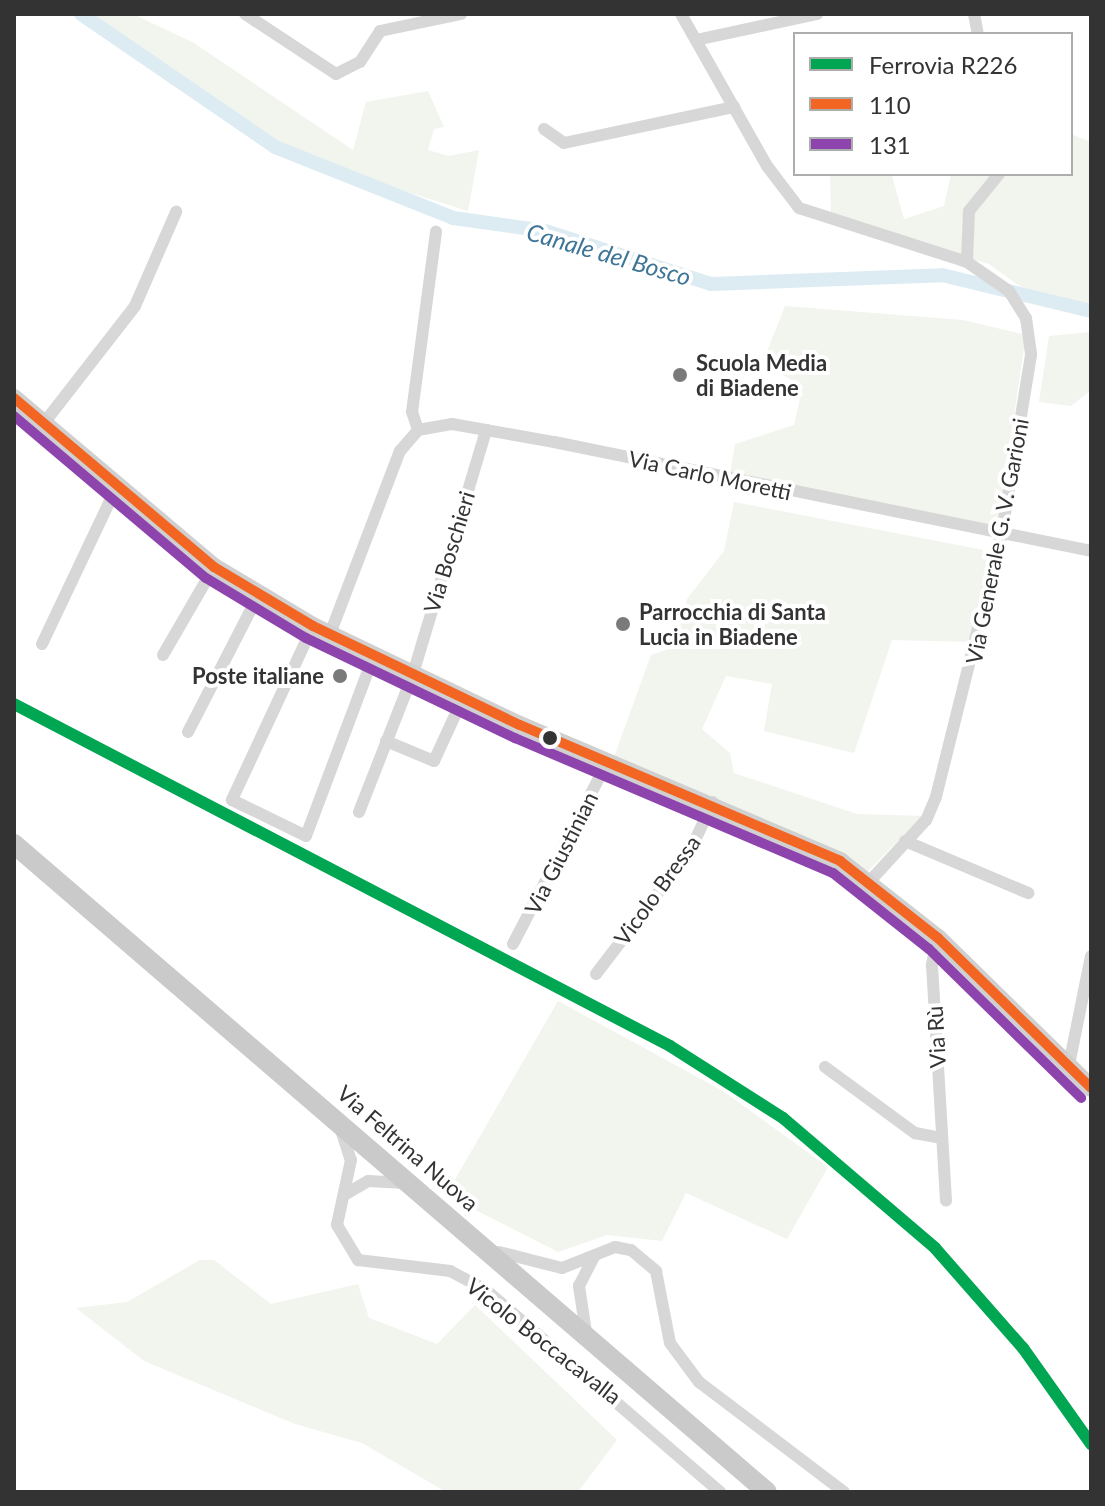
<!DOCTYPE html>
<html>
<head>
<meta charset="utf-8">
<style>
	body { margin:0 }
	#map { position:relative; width:1105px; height:1506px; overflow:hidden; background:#fff; font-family:Lato,sans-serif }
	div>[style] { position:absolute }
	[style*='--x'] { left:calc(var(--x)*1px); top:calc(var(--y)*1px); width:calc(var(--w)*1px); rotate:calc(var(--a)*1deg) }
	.green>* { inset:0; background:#f1f5ed }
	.canal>* { height:14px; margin:-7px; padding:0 7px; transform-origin:7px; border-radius:7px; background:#ddebf3 }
	.minor>* { height:12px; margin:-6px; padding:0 6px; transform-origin:6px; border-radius:6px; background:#d7d7d7 }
	.secondary>* { height:18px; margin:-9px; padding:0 9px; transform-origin:9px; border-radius:9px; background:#d0d0d0 }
	.primary>* { height:20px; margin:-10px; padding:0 10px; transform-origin:10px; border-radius:10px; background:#cacaca }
	.bus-1>* { height:10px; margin:-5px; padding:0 5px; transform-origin:5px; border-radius:5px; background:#f26522 }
	.bus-2>* { height:10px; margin:-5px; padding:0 5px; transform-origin:5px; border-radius:5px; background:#8e44ad }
	.rail-1>* { height:12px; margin:-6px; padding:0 6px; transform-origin:6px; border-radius:6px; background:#00a651 }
	.dots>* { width:22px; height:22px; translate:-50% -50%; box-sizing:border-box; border:4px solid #fff; border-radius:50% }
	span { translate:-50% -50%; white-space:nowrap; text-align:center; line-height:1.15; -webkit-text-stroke:8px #fff; paint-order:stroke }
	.poi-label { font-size:22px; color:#333; font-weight:700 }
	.left { translate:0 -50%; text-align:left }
	.right { translate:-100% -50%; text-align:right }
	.street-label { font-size:22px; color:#333 }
	.water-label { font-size:24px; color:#3f7597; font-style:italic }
	.frame { position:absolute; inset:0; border:16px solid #333; pointer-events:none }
	.legend { position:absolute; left:793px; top:32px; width:280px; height:144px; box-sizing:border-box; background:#fff; border:2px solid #adadad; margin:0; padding:10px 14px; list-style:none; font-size:24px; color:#333 }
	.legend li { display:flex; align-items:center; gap:16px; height:40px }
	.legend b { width:40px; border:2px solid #adadad }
</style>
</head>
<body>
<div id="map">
	<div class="green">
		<div style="clip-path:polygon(90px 14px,133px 14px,194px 43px,353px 150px,366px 102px,428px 91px,444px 127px,434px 129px,428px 150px,449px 156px,479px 150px,468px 211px,308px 161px)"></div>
		<div style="clip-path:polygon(1071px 134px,1091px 142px,1091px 313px,1018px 285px,989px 264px,831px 217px,830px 174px,892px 176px,904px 219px,944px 206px,951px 174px,1071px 174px)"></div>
		<div style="clip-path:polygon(785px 306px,963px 320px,1026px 335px,997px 529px,729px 478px,735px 444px,794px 425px,803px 386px,762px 364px)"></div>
		<div style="clip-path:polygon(1091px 332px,1091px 390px,1071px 406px,1039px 402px,1049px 336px)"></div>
		<div style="clip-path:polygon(734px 502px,994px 552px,972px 642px,892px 640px,854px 753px,764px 731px,772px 684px,726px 676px,702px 729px,730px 753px,734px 773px,857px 814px,923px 816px,866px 873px,614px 757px,651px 655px,675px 647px,687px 599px,724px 551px)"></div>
		<div style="clip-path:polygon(558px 1001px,723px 1091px,828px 1167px,787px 1239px,686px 1193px,662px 1241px,607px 1235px,558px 1252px,446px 1195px)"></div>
		<div style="clip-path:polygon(200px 1260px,214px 1260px,271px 1304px,358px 1284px,369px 1318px,437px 1344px,475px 1305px,617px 1440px,578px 1492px,446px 1492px,362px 1443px,295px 1424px,144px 1361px,76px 1308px,127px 1302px)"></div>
	</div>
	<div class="canal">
		<div style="--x:81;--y:14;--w:235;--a:34.4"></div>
		<div style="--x:275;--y:147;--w:192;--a:21.7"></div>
		<div style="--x:453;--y:218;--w:93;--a:8"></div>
		<div style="--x:545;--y:231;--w:174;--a:17.7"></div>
		<div style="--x:711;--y:284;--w:231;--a:-2.2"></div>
		<div style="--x:942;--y:275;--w:153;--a:13.6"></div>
	</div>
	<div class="minor">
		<div style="--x:245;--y:14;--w:109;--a:33.4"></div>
		<div style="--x:336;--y:74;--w:27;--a:-27"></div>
		<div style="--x:360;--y:62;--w:37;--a:-57"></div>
		<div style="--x:380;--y:31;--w:83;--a:-11.9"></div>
		<div style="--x:681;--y:14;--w:175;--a:60.5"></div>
		<div style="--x:767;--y:166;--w:53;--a:52.7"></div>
		<div style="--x:799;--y:208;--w:176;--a:17.8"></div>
		<div style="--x:967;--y:262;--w:51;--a:34.6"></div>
		<div style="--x:1009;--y:291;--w:32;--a:58"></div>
		<div style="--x:1026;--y:318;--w:37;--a:82"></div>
		<div style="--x:1031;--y:355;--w:179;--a:99.3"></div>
		<div style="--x:1002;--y:532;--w:273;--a:104"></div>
		<div style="--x:936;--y:797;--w:25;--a:113"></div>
		<div style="--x:926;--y:820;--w:83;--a:132.6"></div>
		<div style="--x:974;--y:14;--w:20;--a:79"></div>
		<div style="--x:696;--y:40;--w:124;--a:-12.1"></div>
		<div style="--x:544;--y:129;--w:24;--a:35"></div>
		<div style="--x:564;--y:143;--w:174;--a:-12"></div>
		<div style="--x:967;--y:262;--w:51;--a:-87.8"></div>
		<div style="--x:969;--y:211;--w:48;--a:-51"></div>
		<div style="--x:44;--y:423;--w:148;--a:-52.1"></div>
		<div style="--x:135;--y:306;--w:103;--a:-66.4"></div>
		<div style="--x:418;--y:430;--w:35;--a:-10"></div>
		<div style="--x:452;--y:424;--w:104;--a:10"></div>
		<div style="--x:554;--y:442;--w:548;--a:11.47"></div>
		<div style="--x:418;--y:430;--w:19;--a:-108"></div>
		<div style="--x:412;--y:412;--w:182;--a:-82.4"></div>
		<div style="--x:313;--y:626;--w:192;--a:115"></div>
		<div style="--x:232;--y:800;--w:82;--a:25.9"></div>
		<div style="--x:306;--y:836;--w:193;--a:-69.4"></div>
		<div style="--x:330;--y:634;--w:196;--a:-69.1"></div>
		<div style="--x:400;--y:451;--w:28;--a:-49"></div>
		<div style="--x:42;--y:644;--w:175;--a:-64.6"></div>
		<div style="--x:163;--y:655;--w:102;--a:-59.9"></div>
		<div style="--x:188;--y:732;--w:155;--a:-62.8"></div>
		<div style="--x:386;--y:741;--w:52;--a:22.6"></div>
		<div style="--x:434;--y:761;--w:69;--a:-65.3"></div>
		<div style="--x:359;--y:812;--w:148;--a:-68.6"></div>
		<div style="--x:413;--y:674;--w:255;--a:-73.3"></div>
		<div style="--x:905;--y:841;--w:134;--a:22.9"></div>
		<div style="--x:938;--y:938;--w:28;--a:103"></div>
		<div style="--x:932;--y:965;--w:236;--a:86.6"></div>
		<div style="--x:513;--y:944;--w:206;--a:-62.6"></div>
		<div style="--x:596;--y:974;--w:155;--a:-52.6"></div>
		<div style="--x:690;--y:851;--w:54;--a:-64.9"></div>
		<div style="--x:1069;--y:1065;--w:111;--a:-78.6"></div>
		<div style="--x:825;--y:1067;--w:112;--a:36.3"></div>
		<div style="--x:915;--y:1133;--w:26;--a:11"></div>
		<div style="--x:341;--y:1130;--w:32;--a:72"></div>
		<div style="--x:351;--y:1160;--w:66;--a:102.2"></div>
		<div style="--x:337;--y:1225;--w:41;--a:59"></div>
		<div style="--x:358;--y:1260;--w:93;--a:6.8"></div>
		<div style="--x:450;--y:1271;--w:41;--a:27.8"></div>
		<div style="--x:486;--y:1290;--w:309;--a:40.8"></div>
		<div style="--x:344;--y:1195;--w:28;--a:-30"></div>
		<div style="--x:368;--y:1181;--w:37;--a:3"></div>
		<div style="--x:499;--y:1252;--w:65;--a:14.3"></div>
		<div style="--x:562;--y:1268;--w:57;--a:-21.6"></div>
		<div style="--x:615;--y:1247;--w:16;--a:11"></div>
		<div style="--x:631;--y:1250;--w:33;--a:40"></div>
		<div style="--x:656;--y:1271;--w:73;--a:79"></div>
		<div style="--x:670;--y:1343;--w:49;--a:53.4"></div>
		<div style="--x:699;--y:1382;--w:182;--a:37.2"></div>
		<div style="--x:586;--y:1332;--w:47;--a:-98.7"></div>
		<div style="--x:579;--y:1286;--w:34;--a:-63"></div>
	</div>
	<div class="secondary">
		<div style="--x:14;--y:398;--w:262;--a:40.2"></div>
		<div style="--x:214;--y:567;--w:115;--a:30.8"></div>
		<div style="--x:313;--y:626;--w:229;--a:25.6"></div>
		<div style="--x:520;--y:725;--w:348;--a:23"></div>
		<div style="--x:840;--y:861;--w:125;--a:38.2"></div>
		<div style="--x:938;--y:938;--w:214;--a:44.4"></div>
	</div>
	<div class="primary">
		<div style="--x:14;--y:844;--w:993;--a:40.71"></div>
	</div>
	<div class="bus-1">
		<div style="--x:14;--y:398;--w:262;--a:40.2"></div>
		<div style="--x:214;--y:567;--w:115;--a:30.8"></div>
		<div style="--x:313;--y:626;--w:229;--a:25.6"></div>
		<div style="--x:520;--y:725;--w:348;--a:23"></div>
		<div style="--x:840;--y:861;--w:125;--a:38.2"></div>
		<div style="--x:938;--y:938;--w:214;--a:44.4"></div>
	</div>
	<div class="bus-2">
		<div style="--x:14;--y:416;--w:251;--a:40.2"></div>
		<div style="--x:206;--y:578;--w:117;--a:31"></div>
		<div style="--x:306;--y:638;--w:232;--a:25.6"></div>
		<div style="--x:515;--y:738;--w:345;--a:23"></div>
		<div style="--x:833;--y:873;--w:122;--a:38.4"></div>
		<div style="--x:929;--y:949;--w:213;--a:44.4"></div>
	</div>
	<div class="rail-1">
		<div style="--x:14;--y:704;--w:740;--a:27.53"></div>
		<div style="--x:670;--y:1046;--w:134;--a:32.5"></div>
		<div style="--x:783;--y:1118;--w:200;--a:40.5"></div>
		<div style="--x:935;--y:1248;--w:133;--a:48.7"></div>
		<div style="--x:1023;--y:1348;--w:118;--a:54.7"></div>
	</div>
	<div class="dots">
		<div style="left:680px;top:375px;background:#7a7a7a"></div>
		<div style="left:623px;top:624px;background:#7a7a7a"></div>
		<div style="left:340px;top:676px;background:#7a7a7a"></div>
		<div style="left:550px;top:738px;background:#333"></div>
	</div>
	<div class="poi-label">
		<span class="left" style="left:696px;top:375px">Scuola Media<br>di Biadene</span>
		<span class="left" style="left:639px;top:624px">Parrocchia di Santa<br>Lucia in Biadene</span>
		<span class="right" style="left:324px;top:676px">Poste italiane</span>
	</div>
	<div class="street-label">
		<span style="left:710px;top:475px;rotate:12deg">Via Carlo Moretti</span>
		<span style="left:997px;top:541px;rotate:-79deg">Via Generale G. V. Garioni</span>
		<span style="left:449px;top:552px;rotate:-73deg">Via Boschieri</span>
		<span style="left:561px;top:853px;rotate:-63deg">Via Giustinian</span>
		<span style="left:657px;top:890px;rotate:-54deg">Vicolo Bressa</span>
		<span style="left:936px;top:1037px;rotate:-93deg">Via Rù</span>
		<span style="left:408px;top:1148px;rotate:41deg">Via Feltrina Nuova</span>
		<span style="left:544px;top:1341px;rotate:38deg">Vicolo Boccacavalla</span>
	</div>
	<div class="water-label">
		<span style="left:609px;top:254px;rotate:16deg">Canale del Bosco</span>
	</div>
	<div class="frame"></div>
	<ul class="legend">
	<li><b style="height:10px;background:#00a651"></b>Ferrovia R226</li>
	<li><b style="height:10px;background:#f26522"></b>110</li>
	<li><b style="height:10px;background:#8e44ad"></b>131</li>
	</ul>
</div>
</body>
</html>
